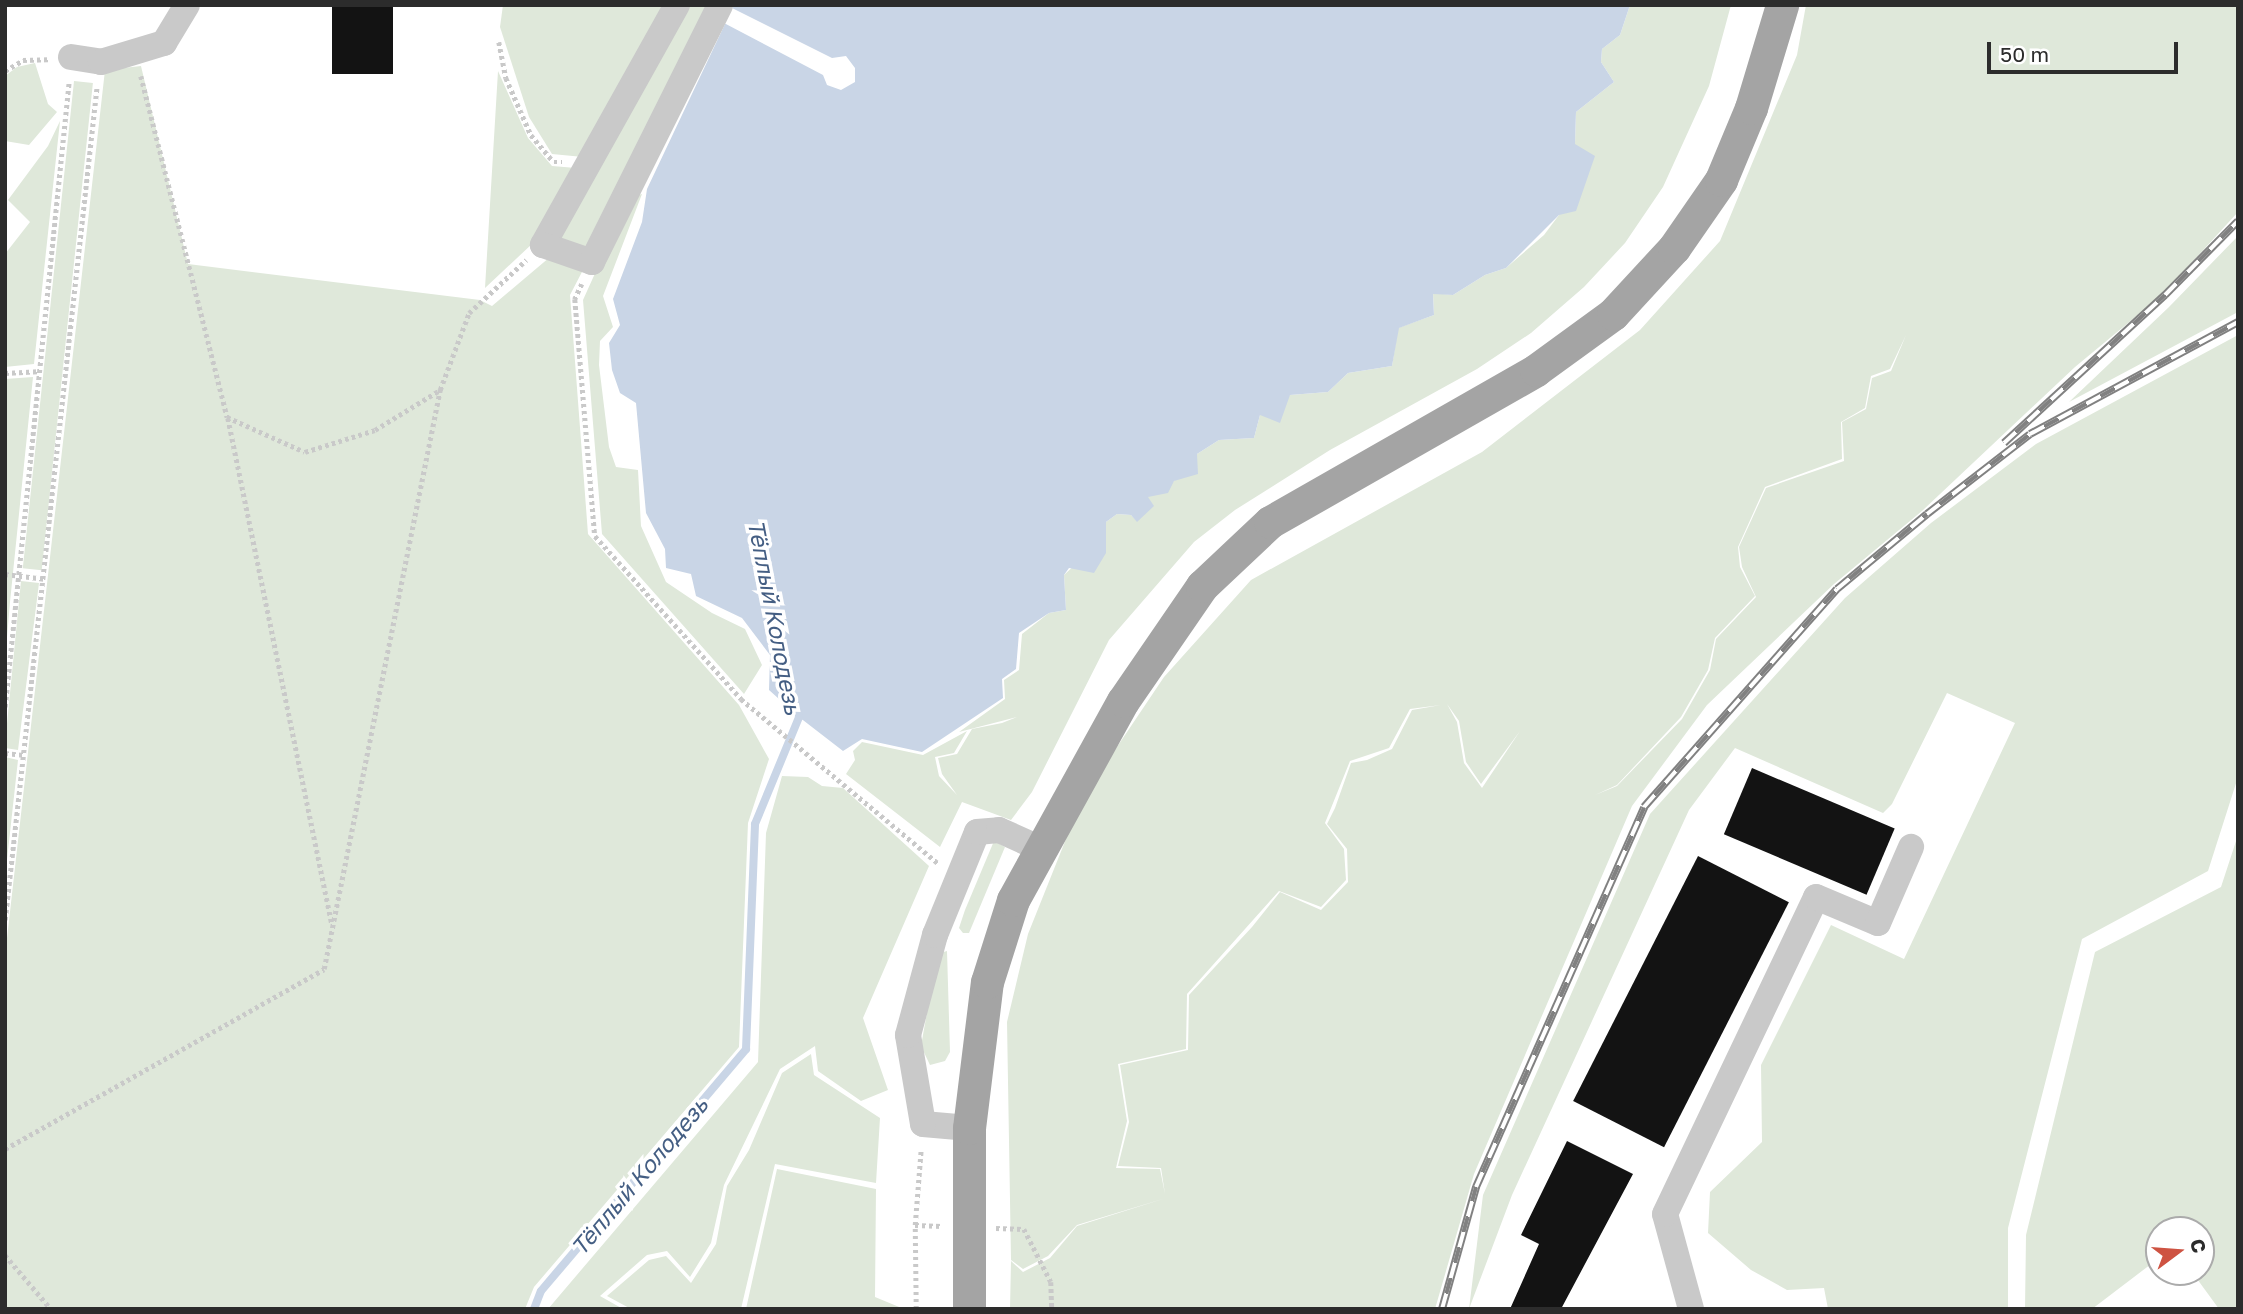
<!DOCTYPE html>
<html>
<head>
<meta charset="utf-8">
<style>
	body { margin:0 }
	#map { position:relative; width:2243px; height:1314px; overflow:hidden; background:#fff; font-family:"Golos Text",sans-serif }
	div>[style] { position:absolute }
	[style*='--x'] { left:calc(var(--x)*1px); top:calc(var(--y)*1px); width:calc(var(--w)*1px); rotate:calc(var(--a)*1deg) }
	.green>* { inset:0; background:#dfe8da; transform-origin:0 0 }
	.water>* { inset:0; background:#c9d5e6 }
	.pier>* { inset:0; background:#fff }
	.stream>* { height:8px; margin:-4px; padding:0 4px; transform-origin:4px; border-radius:4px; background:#c9d5e6 }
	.building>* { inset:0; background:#131313; transform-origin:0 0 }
	.path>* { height:4.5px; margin-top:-2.25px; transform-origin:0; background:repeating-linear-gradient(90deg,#c9c9c9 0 3.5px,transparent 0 7px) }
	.minor>* { height:26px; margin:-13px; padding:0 13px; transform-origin:13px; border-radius:13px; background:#c9c9c9 }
	.major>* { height:33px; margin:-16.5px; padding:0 16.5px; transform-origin:16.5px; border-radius:16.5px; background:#a4a4a4 }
	.rail>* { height:8px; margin-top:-4px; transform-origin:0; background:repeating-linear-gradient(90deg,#fff 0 16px,#818181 0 32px); box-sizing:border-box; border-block:2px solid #818181 }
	span { translate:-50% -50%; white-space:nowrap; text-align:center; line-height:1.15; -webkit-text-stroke:7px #fff; paint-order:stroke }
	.water-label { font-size:23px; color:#445e83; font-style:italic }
	.frame { position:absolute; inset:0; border:7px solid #2c2c2c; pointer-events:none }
	.north { position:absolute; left:2145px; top:1216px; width:70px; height:70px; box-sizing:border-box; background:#fff; border:2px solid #ababab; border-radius:50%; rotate:74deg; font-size:19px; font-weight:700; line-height:28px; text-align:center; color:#2c2c2c }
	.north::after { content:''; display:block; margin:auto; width:24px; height:32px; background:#ce5342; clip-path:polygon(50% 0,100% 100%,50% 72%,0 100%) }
	.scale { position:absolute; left:1987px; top:42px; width:191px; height:32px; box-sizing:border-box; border:4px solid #2c2c2c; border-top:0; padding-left:9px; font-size:21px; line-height:24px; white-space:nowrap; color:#2c2c2c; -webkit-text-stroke:5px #fff; paint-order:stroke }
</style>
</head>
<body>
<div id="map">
	<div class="green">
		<div style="clip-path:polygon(503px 5px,669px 5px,583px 157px,552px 154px,529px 117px,500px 27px)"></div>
		<div style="clip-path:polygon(684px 5px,713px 5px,592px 252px,554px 241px)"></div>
		<div style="clip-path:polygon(1630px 5px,1731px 5px,1709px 86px,1663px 187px,1625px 243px,1584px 287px,1531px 333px,1477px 369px,1330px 450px,1235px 510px,1194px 542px,1109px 640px,1032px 792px,1011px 820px,962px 802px,940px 847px,846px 774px,855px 760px,853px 751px,862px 742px,923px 755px,967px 731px,954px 753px,935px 757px,939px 776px,957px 795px,942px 774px,938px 758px,957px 754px,972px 729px,1002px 723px,1017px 717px,959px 732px,1005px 699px,1004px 680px,1019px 670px,1022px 634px,1049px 613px,1066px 610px,1064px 575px,1106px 536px,1106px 522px,1117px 514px,1131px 515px,1137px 521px,1147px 497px,1174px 481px,1197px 454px,1219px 440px,1254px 438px,1260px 415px,1290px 395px,1328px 392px,1348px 373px,1392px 366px,1398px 328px,1434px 315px,1433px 293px,1453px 295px,1485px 275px,1506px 268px,1544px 235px,1559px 215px,1575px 144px,1576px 112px,1614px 82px,1601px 62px,1602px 49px,1620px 35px)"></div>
		<div style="clip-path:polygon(evenodd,1806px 5px,2238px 5px,2238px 212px,2163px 294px,2075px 367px,1922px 511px,1834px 584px,1707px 705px,1632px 806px,1474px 1174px,1435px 1309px,1010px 1309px,1011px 1261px,1023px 1272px,1050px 1258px,1077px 1226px,1166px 1198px,1077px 1225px,1048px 1256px,1023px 1269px,1011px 1260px,1007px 1022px,1028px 934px,1082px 799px,1164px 677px,1251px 580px,1482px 452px,1640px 330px,1720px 241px,1797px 55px,1806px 5px,1906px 335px,1891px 371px,1872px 378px,1866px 409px,1842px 422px,1844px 461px,1766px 488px,1739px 547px,1742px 567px,1756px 597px,1716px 639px,1710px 670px,1682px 719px,1617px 786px,1595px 795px,1617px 785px,1681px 717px,1708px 670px,1715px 638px,1755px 596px,1740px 567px,1738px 547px,1765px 487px,1842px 459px,1841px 422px,1865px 408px,1871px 376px,1890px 369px,1906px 335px,1806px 5px,1447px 704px,1459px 721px,1466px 762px,1481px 784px,1520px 731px,1482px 788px,1464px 763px,1457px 722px,1447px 704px,1806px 5px,1441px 705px,1412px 710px,1392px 749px,1367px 760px,1351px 763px,1335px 808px,1327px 824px,1347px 849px,1348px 882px,1321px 910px,1280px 892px,1252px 927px,1189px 995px,1188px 1050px,1120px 1065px,1129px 1122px,1118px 1166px,1161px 1168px,1165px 1194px,1160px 1169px,1116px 1168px,1127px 1121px,1118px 1064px,1186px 1049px,1187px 994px,1279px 891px,1321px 907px,1346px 880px,1344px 849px,1325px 823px,1350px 761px,1389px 748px,1410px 709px,1441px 705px)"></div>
		<div style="clip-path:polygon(35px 63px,48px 104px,57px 112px,29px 145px,5px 141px,5px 76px,17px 67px)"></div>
		<div style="clip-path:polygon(141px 66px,188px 264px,480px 300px,492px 306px,550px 257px,583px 270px,570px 295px,588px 534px,739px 705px,769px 759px,748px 823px,739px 1047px,534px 1287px,525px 1309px,5px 1309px,5px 956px,105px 70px)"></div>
		<div style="clip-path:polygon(498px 71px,528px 138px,552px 166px,576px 168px,532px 244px,485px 288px)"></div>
		<div style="left:74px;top:81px;width:19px;height:490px;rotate:6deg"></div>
		<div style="clip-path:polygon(60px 121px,34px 364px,5px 367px,5px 254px,30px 222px,8px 200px,48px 146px)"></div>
		<div style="clip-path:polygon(642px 194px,603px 296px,613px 327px,600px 341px,599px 365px,609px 447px,616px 467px,638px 470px,641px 526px,666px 582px,712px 613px,745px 629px,762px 665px,744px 694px,602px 534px,583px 300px,629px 198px)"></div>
		<div style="clip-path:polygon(2238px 236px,2238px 312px,2069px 402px,2169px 307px)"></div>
		<div style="clip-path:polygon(2238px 335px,2238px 777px,2208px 871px,2082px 939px,2008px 1228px,2008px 1309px,1828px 1309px,1824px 1288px,1787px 1290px,1751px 1270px,1708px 1233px,1710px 1192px,1762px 1142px,1761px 1065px,1831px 925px,1904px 959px,2015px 723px,1947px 693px,1892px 804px,1883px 813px,1735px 748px,1689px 810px,1512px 1195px,1469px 1309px,1483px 1195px,1650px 814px,1845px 598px,1931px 523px,2036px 444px)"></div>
		<div style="clip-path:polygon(33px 377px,10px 602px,5px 661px,5px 379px)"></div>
		<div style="clip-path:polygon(21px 581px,39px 583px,18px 750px,5px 748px,5px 744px)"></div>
		<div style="clip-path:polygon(5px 757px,18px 760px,5px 878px)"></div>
		<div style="clip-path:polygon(782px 776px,808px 777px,822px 786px,843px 788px,929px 866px,863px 1018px,888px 1090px,861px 1101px,818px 1071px,815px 1046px,780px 1069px,724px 1185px,711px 1243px,690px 1277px,667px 1251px,647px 1255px,600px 1296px,623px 1309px,548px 1309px,758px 1062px,766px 833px)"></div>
		<div style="clip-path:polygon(2238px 835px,2238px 1309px,2219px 1309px,2192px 1272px,2201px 1272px,2201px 1230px,2159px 1230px,2159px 1258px,2092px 1309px,2025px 1309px,2026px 1235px,2095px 952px,2221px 887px)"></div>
		<div style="clip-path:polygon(994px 841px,1005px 847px,969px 933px,963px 933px,959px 928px,965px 910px)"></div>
		<div style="clip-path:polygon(947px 951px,950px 1052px,945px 1061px,930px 1065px,921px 1046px,936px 962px,940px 953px)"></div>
		<div style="clip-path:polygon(811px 1054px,814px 1075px,880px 1118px,876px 1183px,775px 1164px,741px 1309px,631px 1309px,607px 1296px,649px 1260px,666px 1256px,691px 1283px,716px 1244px,727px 1186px,749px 1150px,782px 1073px)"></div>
		<div style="clip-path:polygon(777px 1169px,876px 1189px,875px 1297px,904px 1309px,746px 1309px)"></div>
	</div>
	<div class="water">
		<div style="clip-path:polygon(734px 5px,1630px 5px,1620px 35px,1602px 49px,1601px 62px,1614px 82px,1576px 112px,1575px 144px,1595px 156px,1576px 211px,1559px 215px,1506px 268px,1485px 275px,1453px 295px,1433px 294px,1434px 315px,1399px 328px,1392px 366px,1348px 373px,1328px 392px,1290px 395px,1280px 423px,1260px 415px,1254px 438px,1219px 440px,1197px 454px,1198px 474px,1174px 481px,1168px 493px,1148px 497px,1154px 506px,1137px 522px,1131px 515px,1117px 514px,1106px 522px,1106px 553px,1094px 573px,1069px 568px,1064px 575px,1066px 610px,1049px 613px,1019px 633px,1016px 669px,1002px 679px,1003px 698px,922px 752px,862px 739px,843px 751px,799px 717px,769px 690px,770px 655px,742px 618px,696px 596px,691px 574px,666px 568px,665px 549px,646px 513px,636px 403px,620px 393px,612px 370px,609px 343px,620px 325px,613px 299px,642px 222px,647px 189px)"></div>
	</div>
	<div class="pier">
		<div style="clip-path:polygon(732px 8px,832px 58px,846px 56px,855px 68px,855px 82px,841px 90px,827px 85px,823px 75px,724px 23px)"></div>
	</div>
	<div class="stream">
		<div style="--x:534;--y:1309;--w:19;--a:-69"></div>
		<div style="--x:541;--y:1291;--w:317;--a:-49.7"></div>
		<div style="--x:746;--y:1049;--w:225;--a:-87.7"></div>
		<div style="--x:755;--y:824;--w:116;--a:-67.6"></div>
		<div style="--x:799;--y:717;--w:10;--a:-101"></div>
	</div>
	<div class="building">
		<div style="left:332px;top:5px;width:61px;height:69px"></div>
		<div style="left:1752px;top:768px;width:155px;height:72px;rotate:23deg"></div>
		<div style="left:1698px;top:856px;width:102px;height:275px;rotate:27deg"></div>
		<div style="clip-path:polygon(1567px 1141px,1633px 1174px,1561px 1309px,1510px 1309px,1539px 1244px,1521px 1235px)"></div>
	</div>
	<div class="path">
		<div style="--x:499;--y:42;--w:37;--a:79"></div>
		<div style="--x:506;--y:78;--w:62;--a:66.3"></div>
		<div style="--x:531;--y:135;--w:35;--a:50"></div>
		<div style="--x:554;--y:162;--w:8;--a:0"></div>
		<div style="--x:5;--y:71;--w:21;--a:-31"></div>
		<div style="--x:23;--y:60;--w:25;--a:-2"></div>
		<div style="--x:141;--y:76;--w:352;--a:75.8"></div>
		<div style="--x:227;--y:417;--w:85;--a:24.2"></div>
		<div style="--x:305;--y:452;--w:73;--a:-17.4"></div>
		<div style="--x:375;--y:430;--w:76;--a:-31.6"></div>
		<div style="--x:440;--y:390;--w:82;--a:-69.4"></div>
		<div style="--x:469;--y:313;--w:78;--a:-42.9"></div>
		<div style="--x:582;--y:284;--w:17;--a:115"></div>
		<div style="--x:575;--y:299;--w:238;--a:85.2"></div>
		<div style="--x:595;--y:536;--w:219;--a:48.1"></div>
		<div style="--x:741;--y:699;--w:256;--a:39.8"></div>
		<div style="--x:5;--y:373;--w:33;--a:-3"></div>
		<div style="--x:228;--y:418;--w:517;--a:78.39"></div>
		<div style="--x:5;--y:574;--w:39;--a:7"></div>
		<div style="--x:5;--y:707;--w:629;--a:-84.16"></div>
		<div style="--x:5;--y:753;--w:18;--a:6"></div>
		<div style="--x:5;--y:920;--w:839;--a:-83.71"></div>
		<div style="--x:5;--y:1149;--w:366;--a:-29.4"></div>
		<div style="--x:324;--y:969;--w:591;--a:-78.67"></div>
		<div style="--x:915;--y:1225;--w:27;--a:2"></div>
		<div style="--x:996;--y:1228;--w:28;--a:2"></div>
		<div style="--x:1024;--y:1229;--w:59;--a:63"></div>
		<div style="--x:1051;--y:1282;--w:27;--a:88"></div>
		<div style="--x:5;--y:1255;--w:71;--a:49.6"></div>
		<div style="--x:916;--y:1309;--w:84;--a:-90.7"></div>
		<div style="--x:915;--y:1225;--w:76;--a:-85.5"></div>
	</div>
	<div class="minor">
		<div style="--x:677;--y:5;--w:275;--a:119.2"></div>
		<div style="--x:543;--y:245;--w:52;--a:19.1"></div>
		<div style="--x:592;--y:262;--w:287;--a:-63.5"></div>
		<div style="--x:71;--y:57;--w:30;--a:9"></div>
		<div style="--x:101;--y:62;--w:66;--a:-16.8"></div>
		<div style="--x:164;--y:43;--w:44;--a:-58.8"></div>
		<div style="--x:969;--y:1128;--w:46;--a:-175"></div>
		<div style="--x:923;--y:1124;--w:90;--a:-99.6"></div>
		<div style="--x:908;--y:1035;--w:104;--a:-74.9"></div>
		<div style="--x:935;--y:935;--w:111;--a:-67.8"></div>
		<div style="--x:977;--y:832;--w:22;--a:-5"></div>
		<div style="--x:999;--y:830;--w:44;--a:24.2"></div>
		<div style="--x:1691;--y:1309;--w:98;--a:-105.3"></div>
		<div style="--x:1665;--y:1214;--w:351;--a:-64.5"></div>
		<div style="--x:1816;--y:897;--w:67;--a:22.8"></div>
		<div style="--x:1878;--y:923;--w:83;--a:-66.5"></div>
	</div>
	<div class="major">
		<div style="--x:969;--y:1309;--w:181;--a:-90"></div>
		<div style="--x:969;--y:1128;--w:147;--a:-83"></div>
		<div style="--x:987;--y:982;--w:86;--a:-72.4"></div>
		<div style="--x:1013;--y:900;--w:227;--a:-61.1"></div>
		<div style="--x:1123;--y:701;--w:140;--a:-55.5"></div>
		<div style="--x:1202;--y:586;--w:93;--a:-43.3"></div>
		<div style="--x:1270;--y:522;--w:306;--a:-29.7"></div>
		<div style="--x:1536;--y:370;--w:95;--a:-36"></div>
		<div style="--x:1613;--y:314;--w:90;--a:-47.3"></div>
		<div style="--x:1674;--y:248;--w:83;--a:-55.3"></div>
		<div style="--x:1721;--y:180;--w:78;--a:-67.4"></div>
		<div style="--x:1751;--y:108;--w:108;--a:-73.2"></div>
	</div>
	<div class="rail">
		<div style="--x:2004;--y:443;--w:219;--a:-42.6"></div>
		<div style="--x:2165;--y:295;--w:104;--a:-45.4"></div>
		<div style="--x:1442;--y:1309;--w:127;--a:-74.4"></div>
		<div style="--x:1476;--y:1187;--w:415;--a:-66.1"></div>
		<div style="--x:1644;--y:807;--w:291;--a:-48.5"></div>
		<div style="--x:1837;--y:589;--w:117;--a:-39.8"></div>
		<div style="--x:1927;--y:514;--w:130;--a:-37.8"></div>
		<div style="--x:2030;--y:434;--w:236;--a:-28.3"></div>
	</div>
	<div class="water-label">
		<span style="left:775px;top:617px;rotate:79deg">Тёплый Колодезь</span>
		<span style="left:639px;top:1176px;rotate:-50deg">Тёплый Колодезь</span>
	</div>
	<div class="frame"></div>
	<div class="north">С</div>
	<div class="scale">50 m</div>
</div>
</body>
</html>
